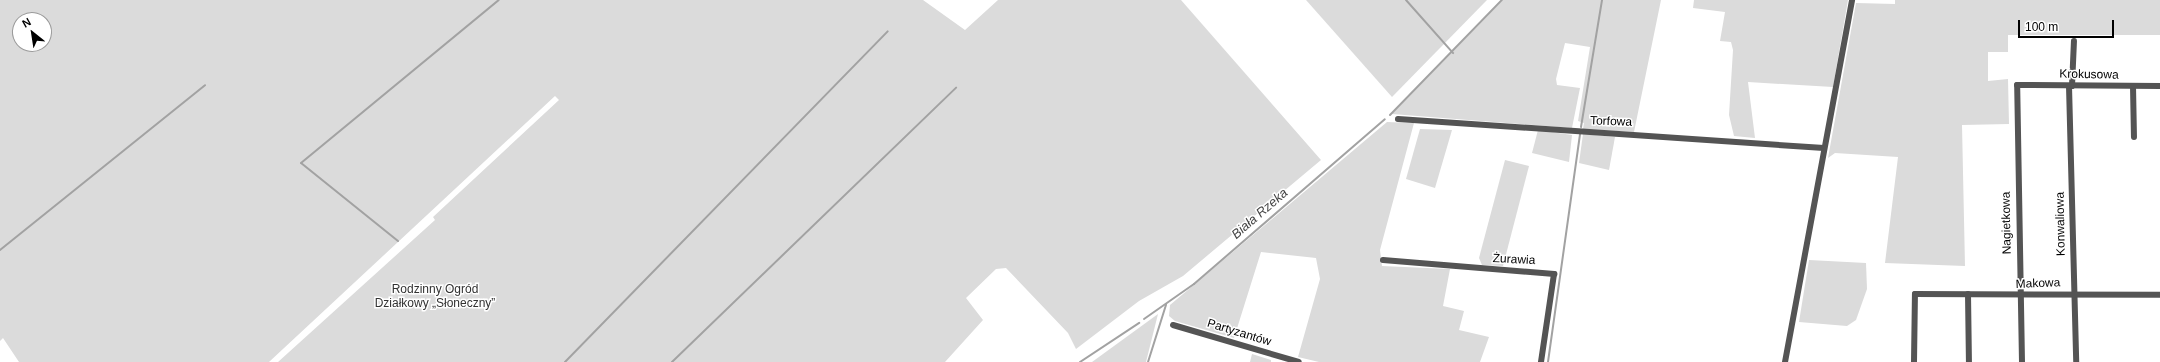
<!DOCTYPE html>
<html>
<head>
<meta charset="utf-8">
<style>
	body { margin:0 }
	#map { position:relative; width:2160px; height:362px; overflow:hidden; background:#fff; font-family:Helvetica,sans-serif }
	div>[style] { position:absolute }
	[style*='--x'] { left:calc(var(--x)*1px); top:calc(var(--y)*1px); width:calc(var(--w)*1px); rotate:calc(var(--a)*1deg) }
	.green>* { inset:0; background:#dbdbdb }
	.stream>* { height:2px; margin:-1px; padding:0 1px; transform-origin:1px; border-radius:1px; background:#a2a2a2 }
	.minor>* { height:6px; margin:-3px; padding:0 3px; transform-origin:3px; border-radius:3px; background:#545454 }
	span { translate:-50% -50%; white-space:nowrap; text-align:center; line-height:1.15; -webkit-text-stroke:3px #fff; paint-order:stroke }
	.street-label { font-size:12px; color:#000 }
	.park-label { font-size:12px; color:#323232 }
	.water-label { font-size:13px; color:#434343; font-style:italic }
	.north { position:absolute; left:12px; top:12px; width:40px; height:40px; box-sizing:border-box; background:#fff; border:1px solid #999; border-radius:50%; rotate:330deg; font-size:11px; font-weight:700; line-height:16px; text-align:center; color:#000 }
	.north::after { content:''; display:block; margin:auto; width:14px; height:18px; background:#000; clip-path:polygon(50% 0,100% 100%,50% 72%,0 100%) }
	.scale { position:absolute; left:2018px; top:20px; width:96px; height:18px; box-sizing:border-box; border:2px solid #000; border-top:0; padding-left:5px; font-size:12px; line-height:14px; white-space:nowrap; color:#000; -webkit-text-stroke:3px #fff; paint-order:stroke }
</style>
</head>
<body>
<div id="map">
	<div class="green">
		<div style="clip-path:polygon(evenodd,0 0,923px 0,965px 30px,998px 0,1181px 0,1321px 160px,1183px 276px,1139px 301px,1076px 349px,1068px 333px,1006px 268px,996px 269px,966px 298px,983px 320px,945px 362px,278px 362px,435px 220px,433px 217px,559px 100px,555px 96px,269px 362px,19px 362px,3px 338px,0 341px,0 0,20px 20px,44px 20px,44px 44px,20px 44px,20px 20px)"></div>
		<div style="clip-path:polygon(1306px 0,1487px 0,1392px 97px)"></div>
		<div style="clip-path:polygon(1503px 0,1661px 0,1634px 132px,1583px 129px,1584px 123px,1578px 121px,1590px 47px,1565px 43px,1556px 79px,1557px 85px,1580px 88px,1572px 128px,1392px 114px)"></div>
		<div style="clip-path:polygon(1694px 0,1848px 0,1833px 87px,1748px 82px,1755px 138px,1734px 136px,1729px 115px,1733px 50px,1731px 42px,1720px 41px,1725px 12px,1693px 8px)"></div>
		<div style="clip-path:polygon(1895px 0,2160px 0,2160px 35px,2008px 35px,2008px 52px,1988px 52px,1988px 81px,2008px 79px,2009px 124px,1962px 125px,1965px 266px,1885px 263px,1898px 157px,1835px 153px,1828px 158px,1856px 3px,1895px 4px)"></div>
		<div style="clip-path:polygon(1387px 122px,1414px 123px,1380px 250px,1382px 266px,1450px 269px,1443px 306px,1464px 311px,1459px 330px,1489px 337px,1480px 362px,1319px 362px,1298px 357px,1320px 279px,1316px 258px,1261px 252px,1234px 338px,1175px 321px,1169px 316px,1170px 305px)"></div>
		<div style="clip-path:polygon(1420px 129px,1452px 130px,1435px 188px,1406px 179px)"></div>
		<div style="clip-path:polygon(1538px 130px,1572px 135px,1569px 162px,1532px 153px)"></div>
		<div style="clip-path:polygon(1583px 134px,1615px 137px,1609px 170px,1579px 163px)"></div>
		<div style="clip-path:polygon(1505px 160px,1529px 166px,1503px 266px,1482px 265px,1479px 258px)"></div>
		<div style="clip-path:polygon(1809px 260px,1866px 263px,1867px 289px,1856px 320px,1847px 326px,1799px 322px)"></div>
		<div style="clip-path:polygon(1158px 314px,1146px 362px,1092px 362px)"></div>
		<div style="clip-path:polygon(1252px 354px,1271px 360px,1271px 362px,1250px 362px)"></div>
	</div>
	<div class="stream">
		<div style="--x:1406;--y:0;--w:71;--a:48.4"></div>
		<div style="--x:1390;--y:115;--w:161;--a:-45.8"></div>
		<div style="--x:1581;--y:127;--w:129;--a:-80.6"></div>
		<div style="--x:398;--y:241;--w:124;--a:-141.2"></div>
		<div style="--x:301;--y:163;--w:256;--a:-39.5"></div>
		<div style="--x:0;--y:250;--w:263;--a:-38.8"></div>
		<div style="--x:1144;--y:319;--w:61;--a:-35"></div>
		<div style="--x:1194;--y:284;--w:252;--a:-40.8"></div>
		<div style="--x:565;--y:362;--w:462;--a:-45.7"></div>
		<div style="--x:672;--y:362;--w:395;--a:-44"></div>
		<div style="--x:1080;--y:362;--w:71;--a:-33.5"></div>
		<div style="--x:1148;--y:362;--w:60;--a:-72.5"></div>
		<div style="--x:1548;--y:362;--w:230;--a:-82"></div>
	</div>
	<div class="minor">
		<div style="--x:2069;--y:86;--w:276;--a:88.5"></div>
		<div style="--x:2072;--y:86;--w:45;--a:-87.5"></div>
		<div style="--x:2133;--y:86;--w:51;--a:88.9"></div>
		<div style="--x:1398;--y:119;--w:427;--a:3.9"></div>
		<div style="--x:1383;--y:260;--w:172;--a:4.7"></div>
		<div style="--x:1554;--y:274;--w:89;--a:98.4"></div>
		<div style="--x:1968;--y:294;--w:68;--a:89.2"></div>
		<div style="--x:1173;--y:325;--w:131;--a:16.4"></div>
		<div style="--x:1785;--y:362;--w:368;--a:-79.5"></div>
		<div style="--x:1914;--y:362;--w:68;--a:-89.2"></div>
		<div style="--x:1915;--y:294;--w:245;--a:0.2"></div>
		<div style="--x:2022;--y:362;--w:277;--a:-91"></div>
		<div style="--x:2017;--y:85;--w:143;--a:0.4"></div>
	</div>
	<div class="street-label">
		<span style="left:2089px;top:75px;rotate:1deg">Krokusowa</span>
		<span style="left:1611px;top:122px;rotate:2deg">Torfowa</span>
		<span style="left:2007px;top:223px;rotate:-91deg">Nagietkowa</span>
		<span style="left:2061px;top:224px;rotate:-91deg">Konwaliowa</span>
		<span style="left:1514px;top:260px;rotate:3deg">Żurawia</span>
		<span style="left:2038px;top:284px;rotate:-2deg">Makowa</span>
		<span style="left:1239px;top:333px;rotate:17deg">Partyzantów</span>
	</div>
	<div class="park-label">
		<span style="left:435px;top:297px">Rodzinny Ogród<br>Działkowy „Słoneczny”</span>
	</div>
	<div class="water-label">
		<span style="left:1260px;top:214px;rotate:-41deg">Biała Rzeka</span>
	</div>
	<div class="north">N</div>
	<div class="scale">100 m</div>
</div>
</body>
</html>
